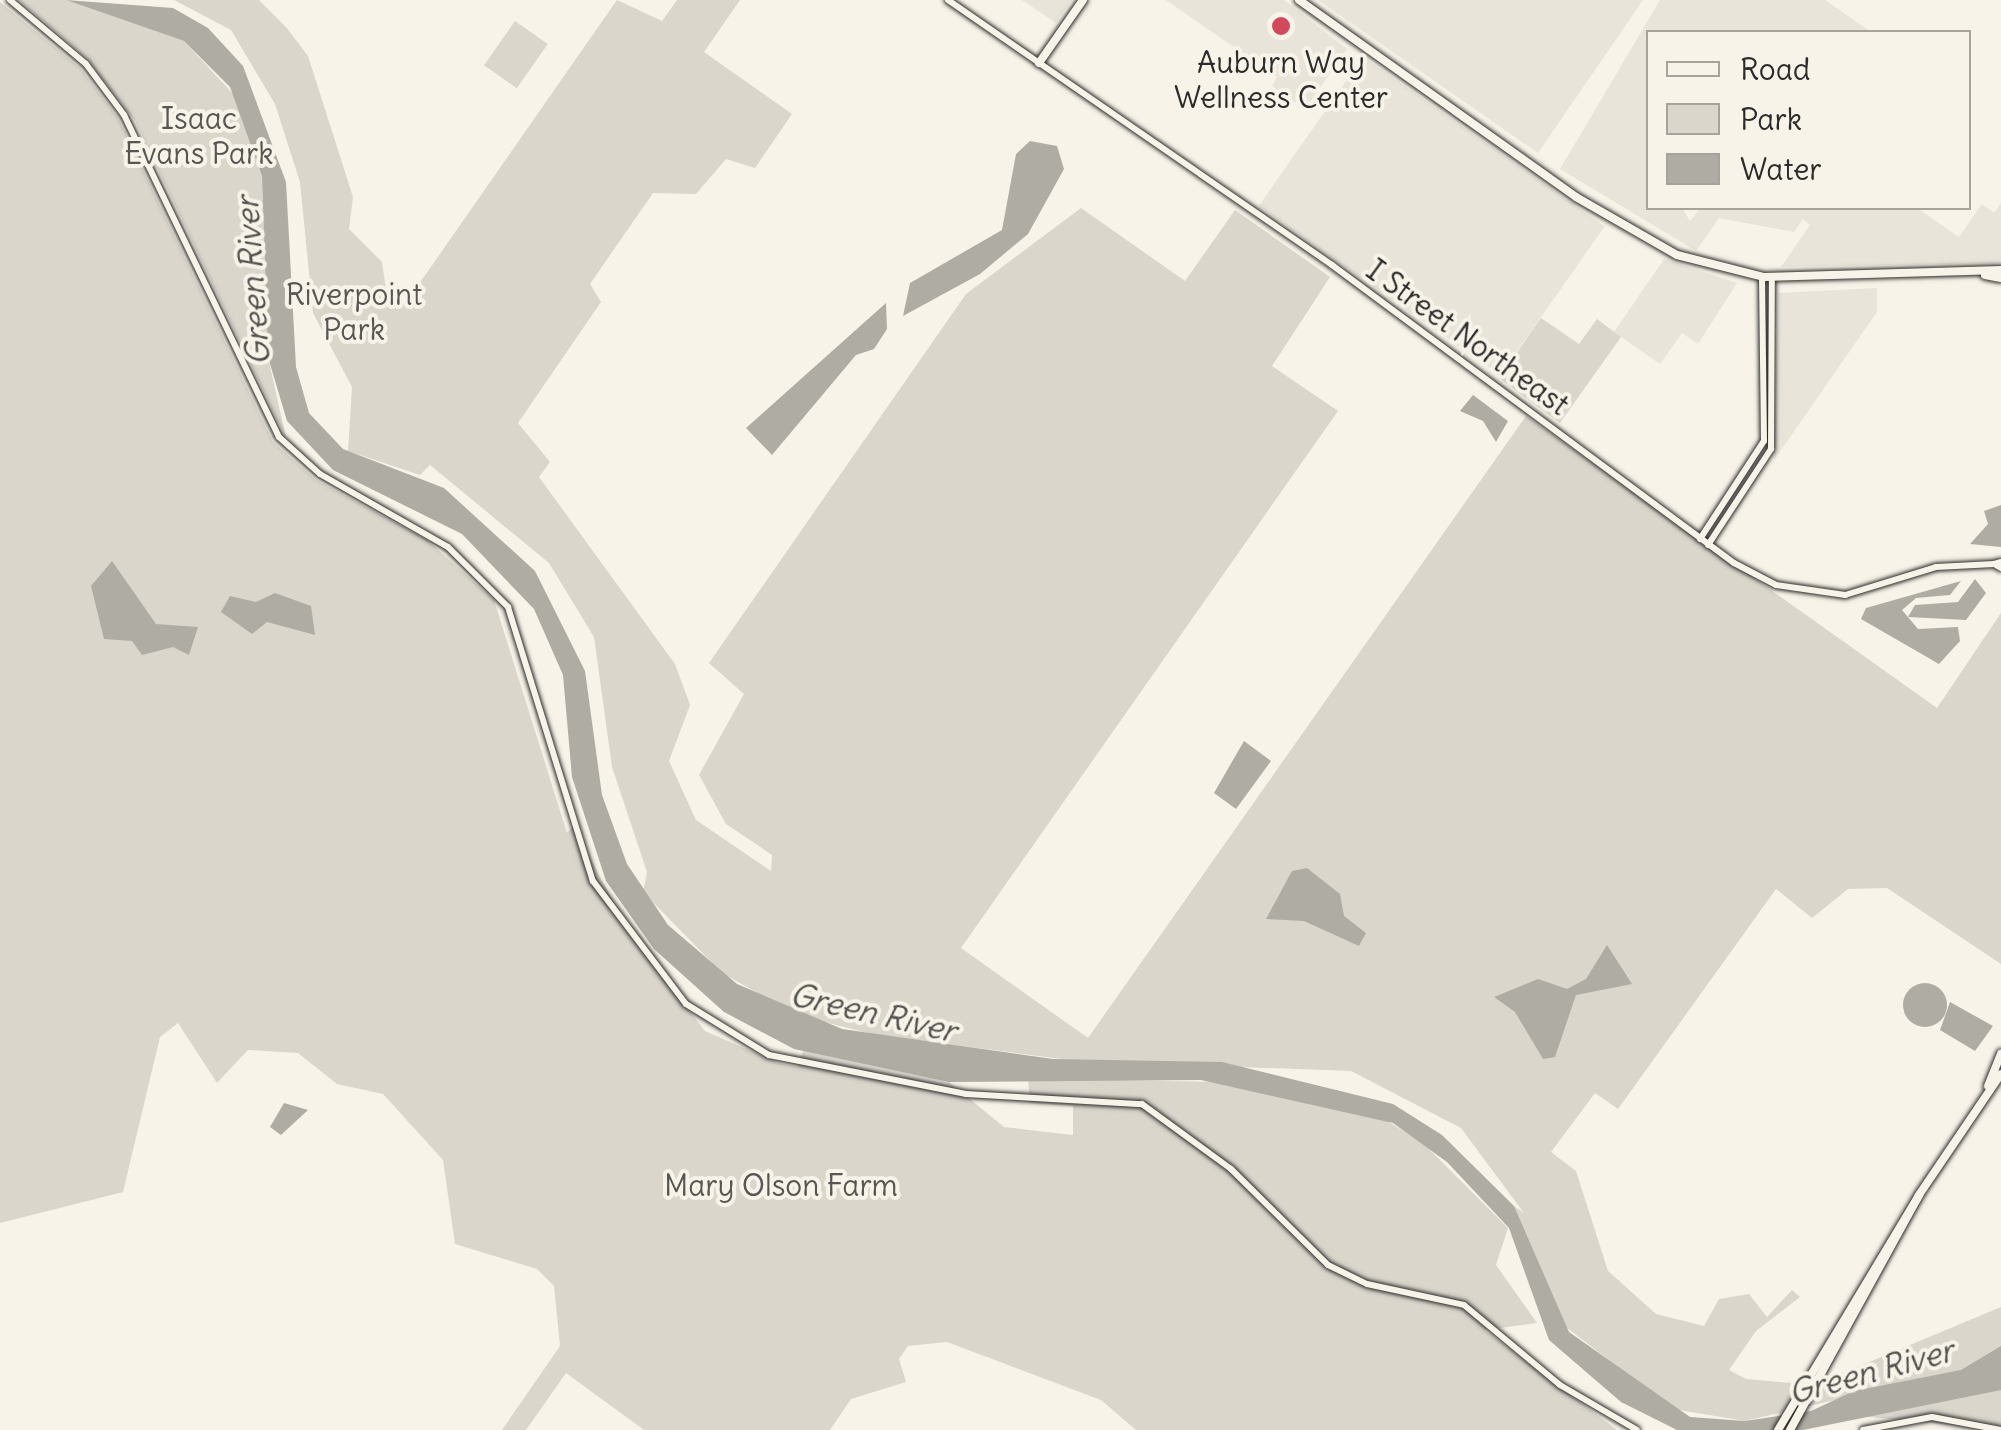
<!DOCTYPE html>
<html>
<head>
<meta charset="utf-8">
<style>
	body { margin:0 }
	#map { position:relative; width:2001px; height:1430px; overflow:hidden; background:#f7f3e8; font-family:Delius,sans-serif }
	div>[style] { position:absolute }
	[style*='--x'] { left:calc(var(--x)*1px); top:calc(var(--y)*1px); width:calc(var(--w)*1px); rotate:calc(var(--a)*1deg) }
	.built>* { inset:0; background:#e8e4da; transform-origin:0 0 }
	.green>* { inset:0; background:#dad6cc; transform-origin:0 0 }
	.water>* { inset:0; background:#afaca4 }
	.round { border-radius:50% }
	.roads { filter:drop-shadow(0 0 2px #2b2b2b) drop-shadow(0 0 2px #2b2b2b) }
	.tertiary>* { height:6px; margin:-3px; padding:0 3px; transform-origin:3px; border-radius:3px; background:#f7f3e8 }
	.secondary>* { height:8px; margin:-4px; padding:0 4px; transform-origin:4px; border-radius:4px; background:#f7f3e8 }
	.dots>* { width:28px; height:28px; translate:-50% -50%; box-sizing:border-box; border:5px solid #f7f3e8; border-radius:50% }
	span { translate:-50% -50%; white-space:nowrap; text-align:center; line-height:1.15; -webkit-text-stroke:8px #f7f3e8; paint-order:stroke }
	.poi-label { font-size:30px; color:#2b2b2b }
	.park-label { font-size:30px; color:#575653 }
	.street-label { font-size:30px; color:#2b2b2b }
	.water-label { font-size:32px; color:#53524f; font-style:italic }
	.legend { position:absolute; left:1646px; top:30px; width:325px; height:180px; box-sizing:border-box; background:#f7f3e8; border:2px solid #a5a39c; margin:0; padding:12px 18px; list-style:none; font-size:30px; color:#2b2b2b }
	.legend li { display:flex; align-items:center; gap:20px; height:50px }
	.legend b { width:50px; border:2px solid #a5a39c }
</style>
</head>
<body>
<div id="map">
	<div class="built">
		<div style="clip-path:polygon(1022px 0,1072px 0,1056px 23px)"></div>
		<div style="clip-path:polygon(1166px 0,1284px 0,1347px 49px,1305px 109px,1272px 86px,1277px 77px)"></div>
		<div style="clip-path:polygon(1318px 0,1643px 0,1538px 153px)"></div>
		<div style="clip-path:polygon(1660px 0,1825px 0,1871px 32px,1648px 32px,1648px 208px,1682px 208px,1690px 221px,1700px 208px,1917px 208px,1959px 237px,1982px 204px,1994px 213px,2001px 203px,2001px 263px,1781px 267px,1810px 225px,1803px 219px,1794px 232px,1719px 218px,1696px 251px,1560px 169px)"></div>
		<div style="left:1363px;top:57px;width:295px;height:182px;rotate:35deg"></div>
		<div style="clip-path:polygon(1664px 259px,1737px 283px,1698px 344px,1682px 333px,1660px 364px,1614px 332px)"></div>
		<div style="clip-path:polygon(1877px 288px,1877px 312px,1774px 460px,1778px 293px)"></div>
	</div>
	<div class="green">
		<div style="clip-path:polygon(19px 0,66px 0,184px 41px,235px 96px,262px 176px,268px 357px,286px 438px,135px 121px,87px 58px)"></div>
		<div style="clip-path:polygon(174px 0,259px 0,286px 27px,308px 56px,353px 197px,349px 229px,382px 262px,386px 289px,405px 304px,617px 0,662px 21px,677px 0,740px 0,704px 52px,792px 114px,755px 168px,726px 159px,696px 194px,653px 193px,590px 284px,601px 302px,518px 423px,550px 462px,539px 477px,675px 664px,690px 705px,669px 761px,696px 820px,771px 871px,772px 855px,726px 824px,699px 775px,744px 694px,709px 663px,966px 294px,1081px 208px,1185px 281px,1235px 210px,1330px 277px,1272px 366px,1338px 411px,961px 948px,1088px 1038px,1526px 416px,1937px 708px,2001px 613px,2001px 964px,1887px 888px,1848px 889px,1812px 918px,1776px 889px,1618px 1109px,1595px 1093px,1551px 1152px,1576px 1171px,1608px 1271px,1656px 1314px,1704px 1326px,1719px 1299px,1749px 1294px,1767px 1317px,1792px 1290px,1800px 1297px,1756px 1331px,1729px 1370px,1746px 1379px,1814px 1385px,2001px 1307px,2001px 1430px,1860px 1416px,1835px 1400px,1745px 1421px,1673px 1409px,1562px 1324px,1514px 1206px,1524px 1213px,1461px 1128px,1351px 1071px,1076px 1061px,872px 1034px,797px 1015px,722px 973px,643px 892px,647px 872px,612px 767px,594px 637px,549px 563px,430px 465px,420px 475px,348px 451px,352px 387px,313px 313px,300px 182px,275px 104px,231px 30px)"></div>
		<div style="clip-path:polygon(0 2px,80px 68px,118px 118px,273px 442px,316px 480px,427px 540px,494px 600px,567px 833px,573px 826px,634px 940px,705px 1031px,778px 1063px,798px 1067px,803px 1051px,841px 1053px,949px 1082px,1004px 1127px,1073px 1135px,1073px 1106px,1030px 1103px,1028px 1080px,1057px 1079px,1218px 1082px,1382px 1118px,1422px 1142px,1508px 1228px,1496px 1265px,1537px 1323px,1484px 1330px,1617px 1430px,1136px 1430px,1101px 1400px,947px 1342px,908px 1346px,899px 1359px,906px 1382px,851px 1399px,830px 1430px,644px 1430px,566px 1373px,526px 1430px,502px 1430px,560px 1346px,554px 1286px,537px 1269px,455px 1244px,443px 1160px,383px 1094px,337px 1084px,298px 1053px,248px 1050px,217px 1083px,178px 1023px,160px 1037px,123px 1192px,0 1223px)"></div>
		<div style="left:515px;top:21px;width:40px;height:54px;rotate:35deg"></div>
		<div style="clip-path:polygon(1541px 318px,1579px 344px,1597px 319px,1621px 337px,1560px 423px,1499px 378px)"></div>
	</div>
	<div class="water">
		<div style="clip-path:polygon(66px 0,173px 8px,208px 28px,243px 66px,286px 182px,296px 367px,309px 413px,343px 449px,444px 488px,535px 571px,585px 671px,602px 795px,627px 864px,668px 925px,737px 984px,842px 1029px,1053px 1059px,1222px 1062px,1393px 1104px,1442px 1135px,1514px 1206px,1569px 1332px,1690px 1417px,1745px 1421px,1811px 1411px,1854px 1391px,1961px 1370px,2001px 1346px,2001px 1390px,1803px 1430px,1677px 1430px,1621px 1402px,1549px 1340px,1509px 1228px,1447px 1162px,1393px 1123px,1201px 1080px,949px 1082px,794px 1049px,724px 1012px,654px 949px,606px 881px,572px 777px,563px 675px,534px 609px,462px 534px,333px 470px,287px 421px,268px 357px,262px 176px,230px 87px,184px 41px)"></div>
		<div style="clip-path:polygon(1030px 141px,1057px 146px,1064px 169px,1028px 234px,980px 274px,903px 316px,910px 283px,1002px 230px,1016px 154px)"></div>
		<div style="clip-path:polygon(886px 303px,887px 329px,874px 349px,856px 355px,772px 455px,746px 428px)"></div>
		<div style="clip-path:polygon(1473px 395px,1508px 421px,1496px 442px,1483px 421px,1460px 411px)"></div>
		<div style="clip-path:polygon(2001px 505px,2001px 547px,1970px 544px,1988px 524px,1984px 511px)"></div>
		<div style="clip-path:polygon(112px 561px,156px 624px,198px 627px,189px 655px,173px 647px,142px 655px,132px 641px,104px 639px,91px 586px)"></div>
		<div style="clip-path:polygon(1975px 579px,1986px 593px,1966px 620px,1908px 617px,1915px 605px,1958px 602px)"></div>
		<div style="clip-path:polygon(1961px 581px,1950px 595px,1916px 598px,1902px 610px,1918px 629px,1958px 627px,1960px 641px,1939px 664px,1861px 619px,1866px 608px)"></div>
		<div style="clip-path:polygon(275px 593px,311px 606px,315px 635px,267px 622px,252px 634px,221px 612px,230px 596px,256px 602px)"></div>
		<div style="clip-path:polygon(1244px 741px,1271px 761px,1236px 809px,1214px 793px)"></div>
		<div style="clip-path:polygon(1307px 868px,1340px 894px,1344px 916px,1366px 933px,1359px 946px,1304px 921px,1266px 919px,1292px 871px)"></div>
		<div style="clip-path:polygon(1607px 945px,1632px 984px,1576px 995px,1555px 1057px,1543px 1059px,1515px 1012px,1494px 997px,1538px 979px,1567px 989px,1586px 979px)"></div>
		<div class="round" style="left:1903px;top:983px;width:44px;height:44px"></div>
		<div style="clip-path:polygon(1950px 1002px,1993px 1026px,1975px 1051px,1940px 1030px)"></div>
		<div style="clip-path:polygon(284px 1103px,308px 1110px,281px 1135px,270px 1127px)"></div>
	</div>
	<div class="roads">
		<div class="tertiary">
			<div style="--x:10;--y:0;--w:99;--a:40.1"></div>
			<div style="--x:86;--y:64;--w:64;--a:53.3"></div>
			<div style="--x:124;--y:115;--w:357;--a:64.3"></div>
			<div style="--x:279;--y:437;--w:55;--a:42.1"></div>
			<div style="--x:320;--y:474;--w:147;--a:29.7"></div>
			<div style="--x:448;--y:547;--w:85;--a:45"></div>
			<div style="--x:508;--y:607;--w:287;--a:72.8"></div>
			<div style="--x:593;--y:881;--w:154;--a:52.9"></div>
			<div style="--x:686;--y:1004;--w:97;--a:31.6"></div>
			<div style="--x:769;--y:1055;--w:201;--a:11.2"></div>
			<div style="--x:966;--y:1094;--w:176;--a:3.3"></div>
			<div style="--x:1142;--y:1104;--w:110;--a:36.1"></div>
			<div style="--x:1231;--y:1169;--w:136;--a:44.7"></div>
			<div style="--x:1328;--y:1265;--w:43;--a:26"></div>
			<div style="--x:1367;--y:1284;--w:99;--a:12.2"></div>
			<div style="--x:1464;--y:1305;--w:125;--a:39.8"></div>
			<div style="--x:1560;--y:1385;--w:89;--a:30.3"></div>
			<div style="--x:948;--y:0;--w:467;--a:34.6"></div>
			<div style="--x:1332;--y:265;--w:500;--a:36.55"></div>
			<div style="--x:1734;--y:563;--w:47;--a:27.6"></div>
			<div style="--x:1776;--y:585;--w:70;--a:8.2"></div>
			<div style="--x:1845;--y:595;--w:95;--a:-17.1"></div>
			<div style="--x:1936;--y:567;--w:58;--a:-3"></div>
			<div style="--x:1700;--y:539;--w:117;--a:-56.9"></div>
			<div style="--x:1764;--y:441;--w:164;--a:-90.7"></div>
			<div style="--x:1708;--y:545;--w:115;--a:-56.7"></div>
			<div style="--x:1771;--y:449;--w:172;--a:-89.7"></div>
			<div style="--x:2001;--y:562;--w:7;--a:164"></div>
			<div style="--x:1994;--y:564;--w:8;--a:30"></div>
			<div style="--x:1863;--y:1430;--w:70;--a:-10.7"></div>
			<div style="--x:1932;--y:1417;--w:70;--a:10.7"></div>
		</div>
		<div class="secondary">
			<div style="--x:1299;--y:0;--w:340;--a:35.4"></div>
			<div style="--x:1576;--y:197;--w:116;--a:29.9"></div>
			<div style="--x:1677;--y:255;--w:90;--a:14.2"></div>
			<div style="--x:1764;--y:277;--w:237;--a:-1.7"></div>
			<div style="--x:1039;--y:63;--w:77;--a:-55.1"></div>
			<div style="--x:1985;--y:275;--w:16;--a:11"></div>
			<div style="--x:1988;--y:1086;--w:35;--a:-68"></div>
			<div style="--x:1778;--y:1430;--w:274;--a:-59"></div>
			<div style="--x:1790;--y:1430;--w:268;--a:-61.2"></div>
			<div style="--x:1919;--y:1195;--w:146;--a:-55.9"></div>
		</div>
	</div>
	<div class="dots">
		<div style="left:1281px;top:26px;background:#d1495b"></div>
	</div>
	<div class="poi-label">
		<span style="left:1281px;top:79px">Auburn Way<br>Wellness Center</span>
	</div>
	<div class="park-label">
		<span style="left:199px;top:135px">Isaac<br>Evans Park</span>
		<span style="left:354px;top:311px">Riverpoint<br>Park</span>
		<span style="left:781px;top:1185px">Mary Olson Farm</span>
	</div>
	<div class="street-label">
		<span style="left:1468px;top:337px;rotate:36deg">I Street Northeast</span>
	</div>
	<div class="water-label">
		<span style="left:253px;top:281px;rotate:-94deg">Green River</span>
		<span style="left:873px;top:1013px;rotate:13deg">Green River</span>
		<span style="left:1871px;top:1372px;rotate:-15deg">Green River</span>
	</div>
	<ul class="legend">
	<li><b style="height:12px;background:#f7f3e8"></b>Road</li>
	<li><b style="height:28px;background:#dad6cc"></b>Park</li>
	<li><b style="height:28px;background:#afaca4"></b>Water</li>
	</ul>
</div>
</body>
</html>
